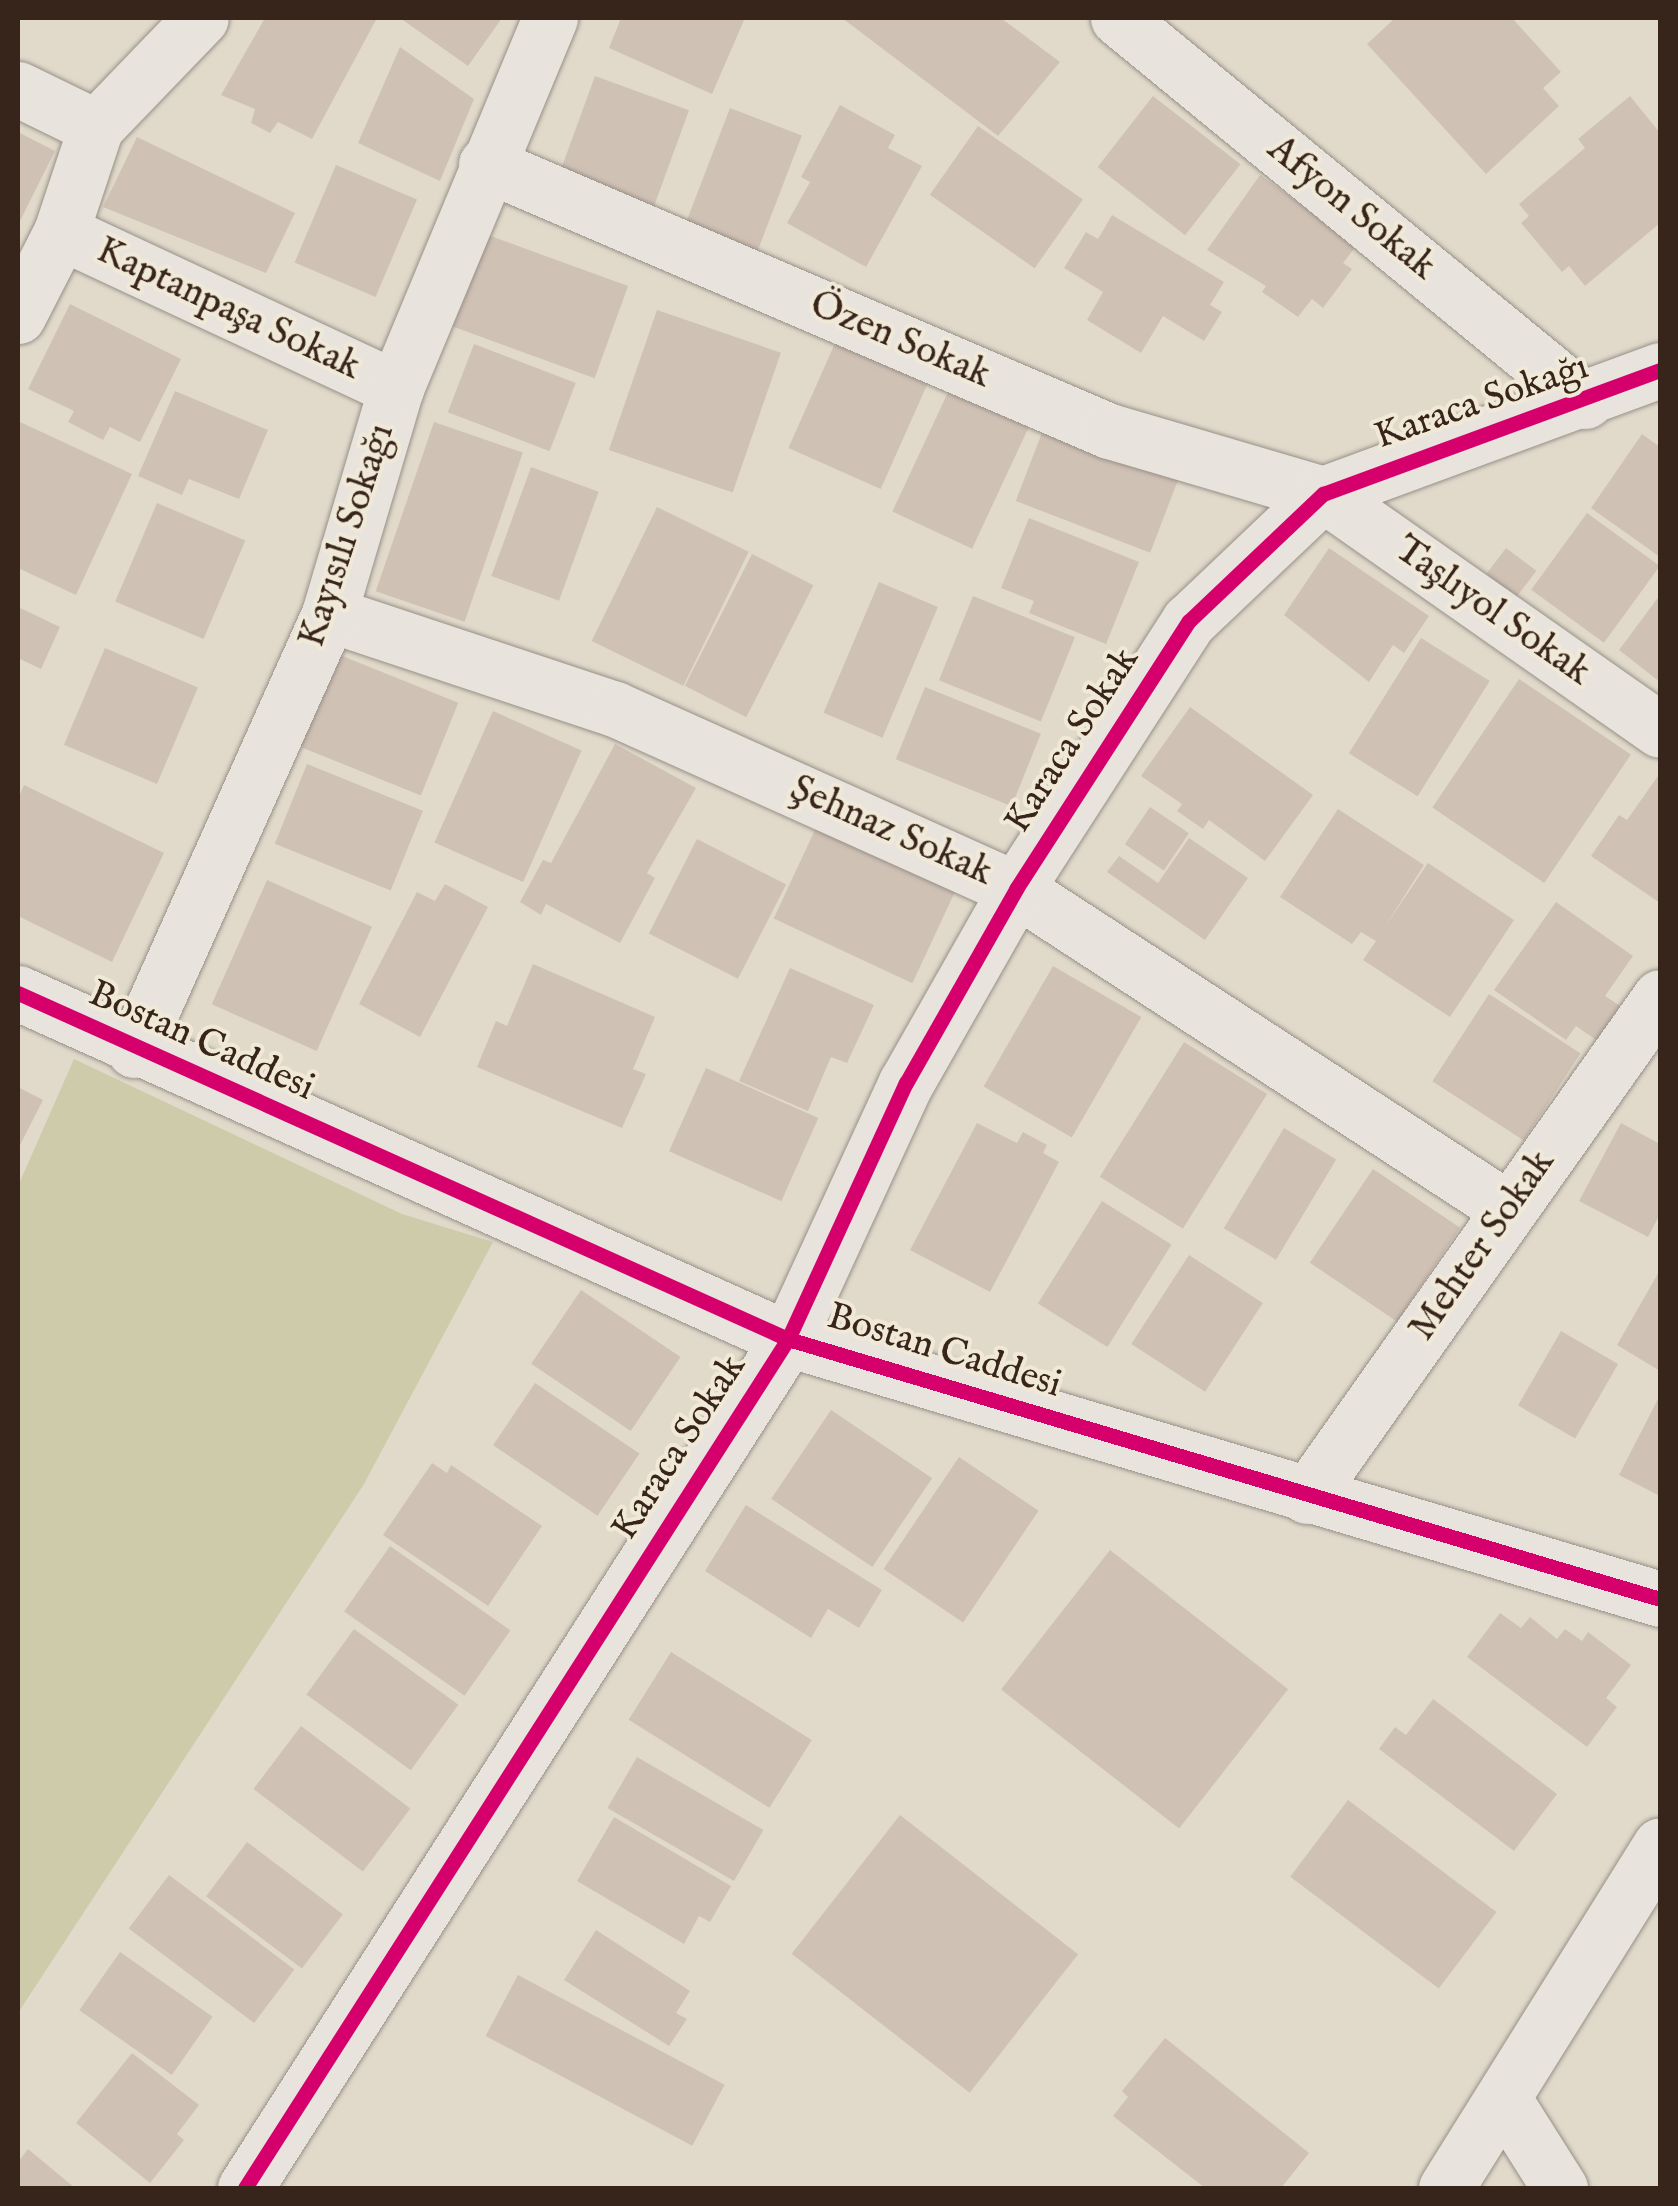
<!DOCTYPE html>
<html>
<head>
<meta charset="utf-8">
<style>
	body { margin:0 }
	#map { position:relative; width:1678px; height:2206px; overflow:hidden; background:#e1dacb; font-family:"IM FELL English",serif }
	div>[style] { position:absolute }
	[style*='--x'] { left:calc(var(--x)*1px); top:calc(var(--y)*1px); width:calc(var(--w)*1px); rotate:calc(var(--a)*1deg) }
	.green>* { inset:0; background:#cecbaa }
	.building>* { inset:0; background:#d0c1b5; transform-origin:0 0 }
	.roads { filter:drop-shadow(0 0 2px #979087) drop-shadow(0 0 2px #979087) }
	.minor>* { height:55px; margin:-27.5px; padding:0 27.5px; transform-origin:27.5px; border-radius:27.5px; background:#e8e4dd }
	.cycleway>* { height:15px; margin:-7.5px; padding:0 7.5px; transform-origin:7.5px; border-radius:7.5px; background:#d6006c }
	span { translate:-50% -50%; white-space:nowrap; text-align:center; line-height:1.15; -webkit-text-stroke:8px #f1e9d8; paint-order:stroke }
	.street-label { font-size:38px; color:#37241b }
	.frame { position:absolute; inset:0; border:20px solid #37241b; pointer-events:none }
</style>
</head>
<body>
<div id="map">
	<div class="green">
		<div style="clip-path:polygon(74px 1059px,402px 1214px,493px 1242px,364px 1484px,18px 2013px,18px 1186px)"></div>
	</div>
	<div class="building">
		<div style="clip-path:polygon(265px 18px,377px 18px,312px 139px,278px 122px,270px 133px,251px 123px,255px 109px,221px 95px)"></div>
		<div style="clip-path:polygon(400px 18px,502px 18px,468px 66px)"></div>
		<div style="clip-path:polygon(621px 18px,745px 18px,712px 94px,609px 48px)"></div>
		<div style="clip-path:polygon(842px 18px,1001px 18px,1060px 62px,998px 136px)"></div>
		<div style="clip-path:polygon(1395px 18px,1512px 18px,1561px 72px,1543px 88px,1559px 106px,1486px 174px,1367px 44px)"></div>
		<div style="clip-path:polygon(400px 47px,474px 99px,440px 181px,358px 143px)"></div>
		<div style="left:595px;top:76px;width:100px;height:108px;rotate:20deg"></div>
		<div style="left:1153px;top:96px;width:111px;height:90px;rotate:38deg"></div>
		<div style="clip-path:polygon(1630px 96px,1660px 133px,1660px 223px,1585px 286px,1569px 266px,1562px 272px,1521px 223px,1529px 216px,1519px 204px,1585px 148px,1578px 139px)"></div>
		<div style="clip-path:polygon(840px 105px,895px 135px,888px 148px,922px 166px,866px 267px,787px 223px,810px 182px,801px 177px)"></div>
		<div style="left:730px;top:108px;width:77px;height:128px;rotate:21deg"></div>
		<div style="left:978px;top:126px;width:128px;height:84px;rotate:35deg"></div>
		<div style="clip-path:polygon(18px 132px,55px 151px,18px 225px)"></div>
		<div style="clip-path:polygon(137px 137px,295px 213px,266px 273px,103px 207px)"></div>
		<div style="left:336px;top:165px;width:88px;height:106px;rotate:23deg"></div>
		<div style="clip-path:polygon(1260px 175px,1357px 245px,1343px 263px,1352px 269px,1323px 308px,1312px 299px,1298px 317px,1262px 292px,1266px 286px,1207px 250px)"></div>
		<div style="clip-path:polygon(1112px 215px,1224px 282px,1210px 305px,1222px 312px,1204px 341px,1163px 316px,1141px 353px,1087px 320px,1103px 292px,1064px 268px,1086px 232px,1098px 239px)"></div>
		<div style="left:474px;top:230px;width:164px;height:98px;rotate:20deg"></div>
		<div style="clip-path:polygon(70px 304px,181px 359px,140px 442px,110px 427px,103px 440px,68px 422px,74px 411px,28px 389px)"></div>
		<div style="left:657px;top:310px;width:131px;height:148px;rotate:19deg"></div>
		<div style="left:836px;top:341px;width:101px;height:117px;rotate:24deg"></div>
		<div style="left:474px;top:344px;width:109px;height:73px;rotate:21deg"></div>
		<div style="left:949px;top:390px;width:88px;height:134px;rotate:25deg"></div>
		<div style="clip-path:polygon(175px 391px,268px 430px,239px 499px,189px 479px,182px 495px,138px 476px)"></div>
		<div style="left:1048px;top:417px;width:144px;height:90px;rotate:21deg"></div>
		<div style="clip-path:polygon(18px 421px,132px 474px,76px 595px,18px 568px)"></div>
		<div style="left:434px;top:422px;width:94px;height:179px;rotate:19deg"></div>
		<div style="clip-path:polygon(1642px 434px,1660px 447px,1660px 557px,1591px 508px)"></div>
		<div style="left:531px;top:467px;width:72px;height:116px;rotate:20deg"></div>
		<div style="left:157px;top:503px;width:96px;height:107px;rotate:23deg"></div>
		<div style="left:657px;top:507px;width:102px;height:149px;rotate:26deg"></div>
		<div style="left:1587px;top:513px;width:90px;height:95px;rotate:36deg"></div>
		<div style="clip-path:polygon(1029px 518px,1139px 562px,1106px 644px,1029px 613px,1034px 601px,1001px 588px)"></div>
		<div style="clip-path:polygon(1329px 548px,1429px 616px,1404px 653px,1393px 645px,1369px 682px,1284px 615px)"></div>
		<div style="left:1506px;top:548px;width:38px;height:35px;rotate:37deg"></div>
		<div style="left:752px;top:554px;width:69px;height:148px;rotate:27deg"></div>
		<div style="left:879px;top:582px;width:64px;height:142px;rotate:23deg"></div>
		<div style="clip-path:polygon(1660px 595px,1660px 682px,1619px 650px)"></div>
		<div style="left:973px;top:596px;width:110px;height:91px;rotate:22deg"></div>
		<div style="clip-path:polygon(18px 607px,60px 627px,41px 669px,18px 658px)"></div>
		<div style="left:1421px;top:638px;width:81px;height:136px;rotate:32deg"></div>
		<div style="left:105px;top:648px;width:101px;height:105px;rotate:23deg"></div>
		<div style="left:335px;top:653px;width:133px;height:100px;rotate:22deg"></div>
		<div style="left:1519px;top:679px;width:135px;height:155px;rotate:34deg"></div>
		<div style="left:925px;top:687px;width:125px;height:78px;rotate:22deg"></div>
		<div style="clip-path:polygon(1190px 707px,1313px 795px,1265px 861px,1209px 820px,1203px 829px,1177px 811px,1182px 804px,1141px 776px)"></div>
		<div style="left:493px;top:711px;width:97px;height:144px;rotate:24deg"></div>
		<div style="clip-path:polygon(615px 744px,696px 788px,647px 873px,655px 878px,620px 943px,546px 904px,541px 915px,520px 902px,543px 860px,551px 863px)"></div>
		<div style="left:307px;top:764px;width:125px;height:86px;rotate:22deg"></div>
		<div style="clip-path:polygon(1660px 773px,1660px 903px,1591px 856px,1619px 815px,1627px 820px)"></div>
		<div style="clip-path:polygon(24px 785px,164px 853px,112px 962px,18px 916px,18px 799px)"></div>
		<div style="left:1150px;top:807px;width:47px;height:45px;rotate:34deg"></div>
		<div style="clip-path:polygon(1338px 809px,1424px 865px,1384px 928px,1428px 863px,1514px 920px,1450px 1017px,1363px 960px,1376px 941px,1361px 932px,1352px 944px,1280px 897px)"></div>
		<div style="left:821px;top:817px;width:153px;height:112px;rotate:25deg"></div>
		<div style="clip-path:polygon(1189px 838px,1248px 878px,1205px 940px,1107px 872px,1119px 856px,1158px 883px)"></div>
		<div style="left:697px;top:839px;width:100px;height:106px;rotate:27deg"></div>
		<div style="left:267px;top:880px;width:115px;height:136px;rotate:24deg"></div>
		<div style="clip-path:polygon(445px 884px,488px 907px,420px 1037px,359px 1004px,417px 892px,435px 901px)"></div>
		<div style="clip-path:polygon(1556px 902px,1633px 956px,1605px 996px,1626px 1010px,1602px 1044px,1576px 1026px,1566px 1040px,1494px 990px)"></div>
		<div style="clip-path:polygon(533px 964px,655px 1017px,633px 1069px,646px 1074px,622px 1128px,477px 1067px,496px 1021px,507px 1026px)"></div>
		<div style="left:1053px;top:966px;width:102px;height:139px;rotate:30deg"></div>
		<div style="clip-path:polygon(790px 968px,874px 1005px,847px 1063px,831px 1057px,808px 1111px,739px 1081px)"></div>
		<div style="left:1489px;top:994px;width:109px;height:104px;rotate:33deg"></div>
		<div style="left:1184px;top:1042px;width:98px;height:159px;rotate:32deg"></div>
		<div style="left:706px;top:1068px;width:123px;height:91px;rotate:24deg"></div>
		<div style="clip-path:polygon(18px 1087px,43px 1100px,18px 1149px)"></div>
		<div style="clip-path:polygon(977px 1123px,1017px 1143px,1023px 1132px,1047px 1145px,1043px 1153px,1059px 1162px,990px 1292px,910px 1250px)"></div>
		<div style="clip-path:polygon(1621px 1123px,1660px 1144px,1660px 1214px,1648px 1237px,1579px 1201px)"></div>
		<div style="left:1284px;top:1128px;width:61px;height:117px;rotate:31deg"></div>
		<div style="left:1373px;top:1169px;width:105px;height:113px;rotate:34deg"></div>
		<div style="left:1102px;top:1201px;width:82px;height:121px;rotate:32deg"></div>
		<div style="left:1189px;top:1255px;width:88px;height:106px;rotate:33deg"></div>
		<div style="clip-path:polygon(1660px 1270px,1660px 1371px,1617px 1345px)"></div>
		<div style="left:581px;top:1290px;width:120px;height:89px;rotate:34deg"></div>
		<div style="left:1561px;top:1331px;width:66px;height:86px;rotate:30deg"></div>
		<div style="left:535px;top:1383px;width:126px;height:75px;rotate:34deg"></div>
		<div style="clip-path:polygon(1660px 1395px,1660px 1496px,1619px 1475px)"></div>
		<div style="left:831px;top:1410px;width:122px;height:107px;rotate:34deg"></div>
		<div style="left:959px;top:1457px;width:96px;height:135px;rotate:34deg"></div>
		<div style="clip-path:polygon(432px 1463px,447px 1473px,451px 1465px,542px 1526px,488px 1606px,383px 1535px)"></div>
		<div style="clip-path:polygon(746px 1505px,882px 1590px,859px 1628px,828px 1609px,811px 1638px,705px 1571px)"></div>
		<div style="left:390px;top:1546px;width:147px;height:80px;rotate:35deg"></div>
		<div style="left:1110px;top:1550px;width:226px;height:177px;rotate:38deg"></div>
		<div style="clip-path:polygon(1500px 1613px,1521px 1628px,1530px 1617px,1557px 1639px,1565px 1629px,1582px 1641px,1588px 1632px,1631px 1665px,1606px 1698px,1617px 1707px,1587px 1747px,1467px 1657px)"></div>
		<div style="left:354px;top:1629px;width:129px;height:81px;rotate:36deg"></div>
		<div style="left:671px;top:1652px;width:166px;height:80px;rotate:32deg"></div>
		<div style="clip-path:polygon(1433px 1699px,1557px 1794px,1514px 1851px,1379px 1749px,1395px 1727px,1406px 1735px)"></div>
		<div style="left:301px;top:1726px;width:137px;height:79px;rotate:37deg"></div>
		<div style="left:637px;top:1757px;width:146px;height:59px;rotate:30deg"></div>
		<div style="left:1348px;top:1800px;width:186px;height:96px;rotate:37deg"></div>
		<div style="left:900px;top:1815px;width:226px;height:176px;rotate:38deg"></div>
		<div style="clip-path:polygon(614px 1817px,731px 1886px,710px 1922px,699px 1916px,684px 1944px,577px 1881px)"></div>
		<div style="left:247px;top:1842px;width:120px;height:68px;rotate:37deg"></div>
		<div style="left:169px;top:1875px;width:157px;height:67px;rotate:37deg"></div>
		<div style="clip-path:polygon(596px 1930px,690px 1991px,676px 2013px,687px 2019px,669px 2046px,564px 1980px)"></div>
		<div style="left:120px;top:1952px;width:113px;height:71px;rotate:35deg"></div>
		<div style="left:518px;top:1975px;width:234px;height:69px;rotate:28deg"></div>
		<div style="clip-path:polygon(1165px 2038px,1309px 2153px,1281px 2188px,1205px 2188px,1113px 2116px,1128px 2097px,1122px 2091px)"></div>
		<div style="clip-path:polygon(132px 2053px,199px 2105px,177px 2134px,184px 2140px,150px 2183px,76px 2123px)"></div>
		<div style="clip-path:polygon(28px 2149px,75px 2188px,18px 2188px,18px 2162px)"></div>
	</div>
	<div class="roads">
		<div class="minor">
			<div style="--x:1118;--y:18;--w:604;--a:39.36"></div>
			<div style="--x:18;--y:89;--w:87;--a:26"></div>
			<div style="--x:486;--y:164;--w:678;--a:23.2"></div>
			<div style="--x:1109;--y:431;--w:223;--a:16.4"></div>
			<div style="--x:1323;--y:494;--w:411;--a:35"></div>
			<div style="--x:61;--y:232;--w:370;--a:25"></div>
			<div style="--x:18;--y:316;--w:94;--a:-62.9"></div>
			<div style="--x:61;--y:232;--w:111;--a:-71.6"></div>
			<div style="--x:96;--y:127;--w:151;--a:-46.1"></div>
			<div style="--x:329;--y:614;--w:301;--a:18.4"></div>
			<div style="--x:615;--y:709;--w:440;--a:24.2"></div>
			<div style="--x:1016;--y:889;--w:587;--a:33.04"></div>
			<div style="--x:18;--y:993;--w:844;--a:24.2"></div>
			<div style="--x:788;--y:1339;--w:910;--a:16.6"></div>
			<div style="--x:134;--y:1050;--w:478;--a:-65.9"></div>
			<div style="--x:329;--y:614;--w:236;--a:-73.5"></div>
			<div style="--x:396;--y:388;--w:401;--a:-67.4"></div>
			<div style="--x:1307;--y:1496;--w:611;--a:-54.72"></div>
			<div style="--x:1503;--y:2098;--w:107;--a:57.7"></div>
			<div style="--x:245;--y:2188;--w:1008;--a:-57.4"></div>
			<div style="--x:788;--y:1339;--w:282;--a:-65.3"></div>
			<div style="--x:906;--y:1083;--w:223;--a:-60.4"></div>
			<div style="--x:1016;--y:889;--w:319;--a:-57.2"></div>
			<div style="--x:1189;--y:621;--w:185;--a:-43.5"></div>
			<div style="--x:1323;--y:494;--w:359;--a:-20.2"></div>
			<div style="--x:1446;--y:2188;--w:404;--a:-58"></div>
		</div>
	</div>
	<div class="cycleway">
		<div style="--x:18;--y:993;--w:844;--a:24.2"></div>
		<div style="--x:788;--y:1339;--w:910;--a:16.6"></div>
		<div style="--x:245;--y:2188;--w:1008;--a:-57.4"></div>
		<div style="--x:788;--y:1339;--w:282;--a:-65.3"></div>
		<div style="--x:906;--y:1083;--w:223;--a:-60.4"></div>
		<div style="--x:1016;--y:889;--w:319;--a:-57.2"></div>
		<div style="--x:1189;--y:621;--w:185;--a:-43.5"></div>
		<div style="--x:1323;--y:494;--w:359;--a:-20.2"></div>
	</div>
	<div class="street-label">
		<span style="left:1351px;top:209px;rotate:39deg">Afyon Sokak</span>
		<span style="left:228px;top:310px;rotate:25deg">Kaptanpaşa Sokak</span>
		<span style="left:900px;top:341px;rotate:23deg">Özen Sokak</span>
		<span style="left:1482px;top:403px;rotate:-19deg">Karaca Sokağı</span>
		<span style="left:348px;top:536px;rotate:-72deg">Kayısılı Sokağı</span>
		<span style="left:1492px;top:612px;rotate:35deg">Taşlıyol Sokak</span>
		<span style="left:1073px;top:741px;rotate:-57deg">Karaca Sokak</span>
		<span style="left:891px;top:832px;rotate:24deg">Şehnaz Sokak</span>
		<span style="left:201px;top:1042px;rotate:24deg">Bostan Caddesi</span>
		<span style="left:1483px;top:1246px;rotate:-55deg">Mehter Sokak</span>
		<span style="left:944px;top:1352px;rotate:17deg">Bostan Caddesi</span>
		<span style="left:680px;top:1448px;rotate:-57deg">Karaca Sokak</span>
	</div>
	<div class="frame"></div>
</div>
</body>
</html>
